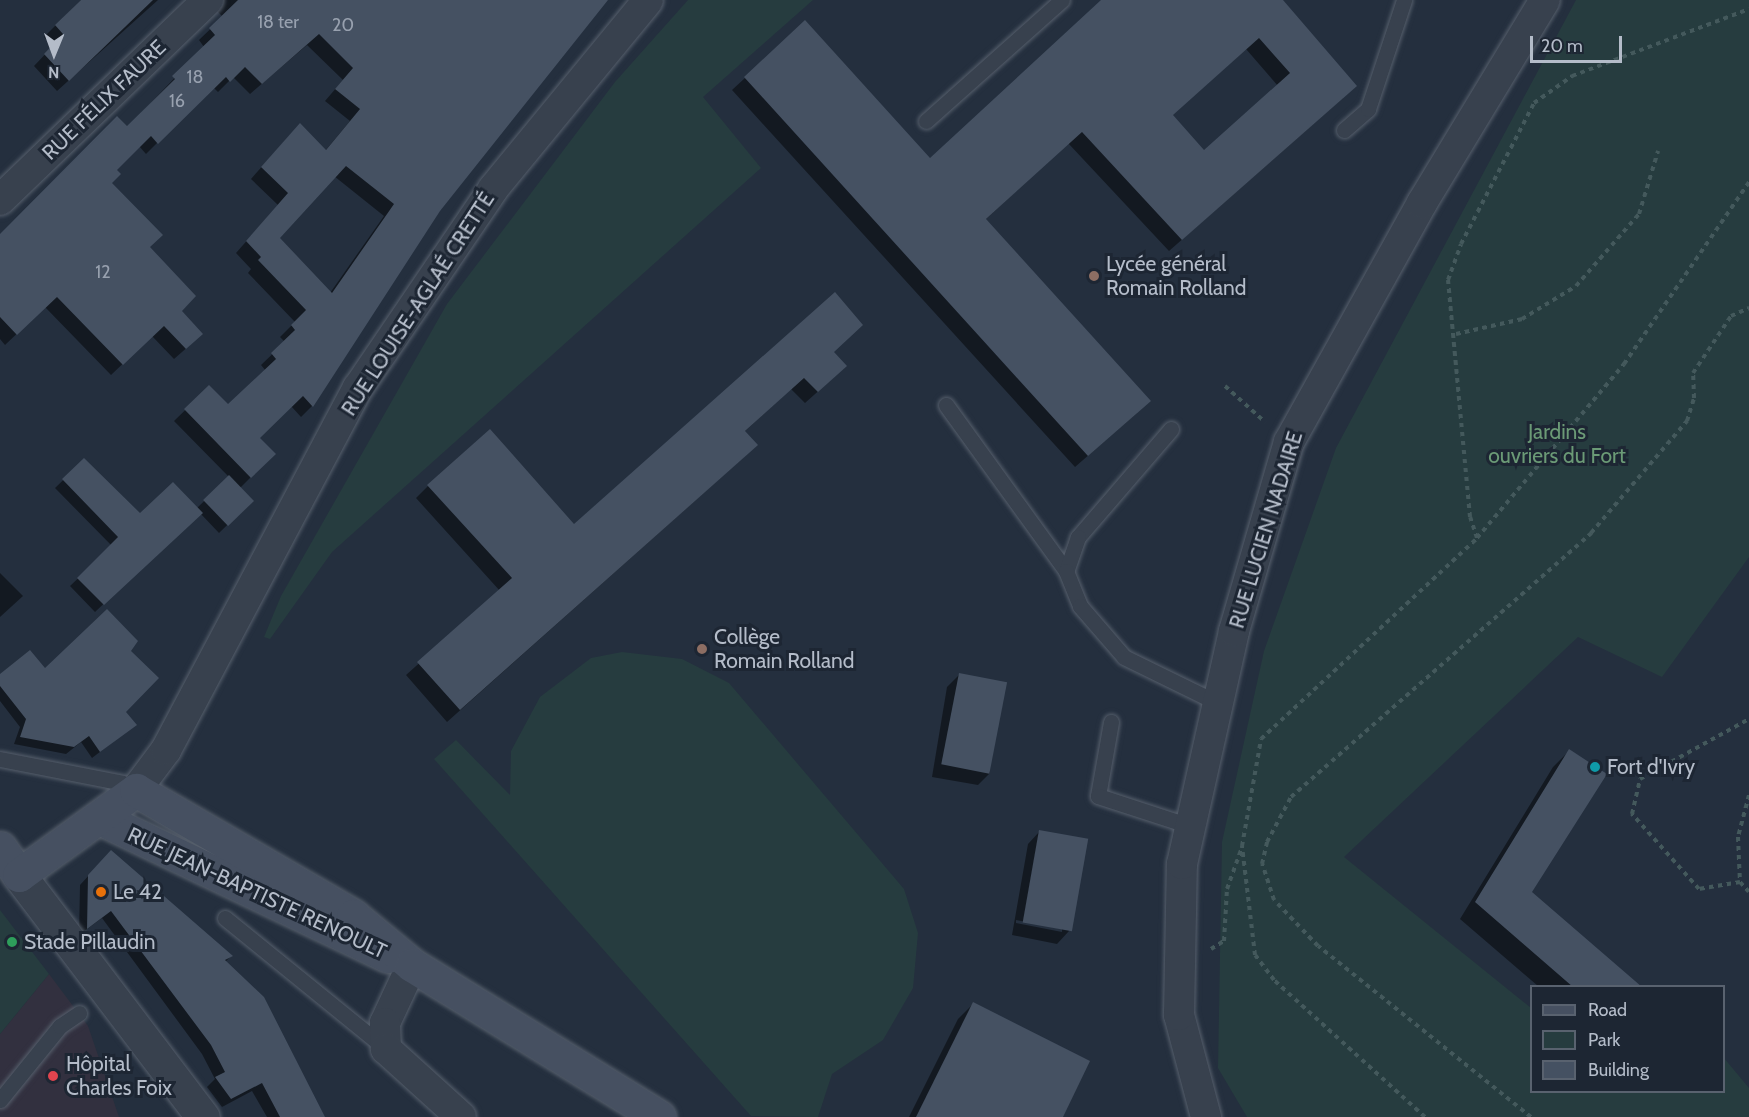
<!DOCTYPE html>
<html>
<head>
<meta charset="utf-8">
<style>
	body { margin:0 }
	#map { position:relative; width:1749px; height:1117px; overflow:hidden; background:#242f3e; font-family:Cabin,sans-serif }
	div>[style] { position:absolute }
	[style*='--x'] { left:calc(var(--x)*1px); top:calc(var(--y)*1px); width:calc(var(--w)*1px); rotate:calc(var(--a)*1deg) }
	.medical>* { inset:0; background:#32303f }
	.green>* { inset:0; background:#263c3f }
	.shadow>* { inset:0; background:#0007 }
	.building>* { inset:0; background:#455162; transform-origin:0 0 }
	.path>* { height:4px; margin-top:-2px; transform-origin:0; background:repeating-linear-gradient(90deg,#44595c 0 4.5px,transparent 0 9px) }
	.roads { filter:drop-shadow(0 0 2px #565f6c) drop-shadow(0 0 2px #565f6c) }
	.service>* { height:15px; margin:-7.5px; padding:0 7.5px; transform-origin:7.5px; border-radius:7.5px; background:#38414e }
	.minor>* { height:30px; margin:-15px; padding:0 15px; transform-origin:15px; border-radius:15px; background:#38414e }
	.tertiary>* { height:33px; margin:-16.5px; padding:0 16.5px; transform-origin:16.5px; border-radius:16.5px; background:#38414e }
	.secondary>* { height:33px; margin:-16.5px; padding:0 16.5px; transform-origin:16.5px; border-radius:16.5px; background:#465061 }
	.dots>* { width:16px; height:16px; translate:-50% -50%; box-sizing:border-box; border:3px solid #1d2633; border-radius:50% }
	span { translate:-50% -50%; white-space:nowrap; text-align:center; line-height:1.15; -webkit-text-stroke:6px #1d2633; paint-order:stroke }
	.number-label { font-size:18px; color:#98a1af }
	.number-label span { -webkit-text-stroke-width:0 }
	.street-label { font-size:21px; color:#b4bcc9 }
	.poi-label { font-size:21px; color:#b4bcc9 }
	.left { translate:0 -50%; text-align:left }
	.park-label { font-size:21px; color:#6b9a76 }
	.legend { position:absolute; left:1530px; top:985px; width:195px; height:108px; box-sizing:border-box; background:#1d2633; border:2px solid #59626f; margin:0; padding:8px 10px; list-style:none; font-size:18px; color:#b4bcc9 }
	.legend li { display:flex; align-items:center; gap:12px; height:30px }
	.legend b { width:30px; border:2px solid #59626f }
	.north { position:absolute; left:24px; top:24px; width:60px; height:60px; -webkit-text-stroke:4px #1d2633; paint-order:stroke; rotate:181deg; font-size:16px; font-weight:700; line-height:24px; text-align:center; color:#b4bcc9 }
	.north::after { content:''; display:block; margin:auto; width:21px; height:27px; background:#b4bcc9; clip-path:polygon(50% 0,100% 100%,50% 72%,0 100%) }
	.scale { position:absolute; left:1530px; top:36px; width:92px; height:27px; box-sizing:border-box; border:3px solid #b4bcc9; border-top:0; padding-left:8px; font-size:18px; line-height:21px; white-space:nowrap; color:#b4bcc9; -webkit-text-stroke:4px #1d2633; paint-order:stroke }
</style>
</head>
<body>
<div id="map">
	<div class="medical">
		<div style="clip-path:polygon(49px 974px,88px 1026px,119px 1117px,0 1117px,0 1034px)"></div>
	</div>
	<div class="green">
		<div style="clip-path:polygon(688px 0,813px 0,703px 97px,761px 168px,332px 552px,270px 639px,264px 637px,281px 596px,447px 304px,615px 82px)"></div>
		<div style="clip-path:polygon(1576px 0,1749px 0,1749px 557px,1662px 677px,1578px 637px,1344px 857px,1531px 1008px,1532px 1092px,1724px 1092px,1724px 1058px,1749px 1088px,1749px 1117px,1247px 1117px,1218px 1068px,1222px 842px,1264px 651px,1336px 448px)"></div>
		<div style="clip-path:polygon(622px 652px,682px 659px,729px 683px,904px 889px,918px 933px,913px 988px,883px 1040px,832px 1074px,818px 1117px,751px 1116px,434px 759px,456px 740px,510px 795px,511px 751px,540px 697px,591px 658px)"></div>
		<div style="clip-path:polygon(0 910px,49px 974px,0 1034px)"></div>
	</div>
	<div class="shadow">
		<div style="clip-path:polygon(81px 0,158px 0,57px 91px,34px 66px,53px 46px,44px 37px)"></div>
		<div style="clip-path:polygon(evenodd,206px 0,596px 0,439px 210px,312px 406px,301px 417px,291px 406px,258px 438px,274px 454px,240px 488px,252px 501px,219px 533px,200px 513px,95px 612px,70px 586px,112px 546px,55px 488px,84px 460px,140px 515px,197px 508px,229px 477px,174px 421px,209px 387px,228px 406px,266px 371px,261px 365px,285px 342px,280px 337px,295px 322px,248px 273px,251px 269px,236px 253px,278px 205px,251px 179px,289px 136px,325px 151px,350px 121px,325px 101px,343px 80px,307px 45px,250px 94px,233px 77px,218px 92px,213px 87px,146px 154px,139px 146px,115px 170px,110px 183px,180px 311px,190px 345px,174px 359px,152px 336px,111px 375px,45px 307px,5px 345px,0 339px,0 237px,117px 118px,127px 128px,204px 47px,199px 40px,223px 17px,206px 0,334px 176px,384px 216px,330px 293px,278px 239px,334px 176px)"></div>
		<div style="clip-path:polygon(evenodd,1106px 0,1281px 0,1343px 98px,1169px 251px,1068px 143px,985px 220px,1137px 413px,1075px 467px,732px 90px,745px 78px,930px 160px,1106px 0,1246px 49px,1278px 86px,1204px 152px,1171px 116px,1246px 49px)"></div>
		<div style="clip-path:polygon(832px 352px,833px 378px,805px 403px,791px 389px,744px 432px,744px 457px,447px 722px,406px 675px,500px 591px,416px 498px,428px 486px,574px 526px)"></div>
		<div style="clip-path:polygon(0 573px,23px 596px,0 617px)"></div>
		<div style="clip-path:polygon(45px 671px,124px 712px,135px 725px,92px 758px,81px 742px,66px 754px,14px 744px,20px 727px,0 701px,0 676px)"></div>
		<div style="clip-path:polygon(959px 675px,990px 773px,978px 785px,932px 777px,947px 687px)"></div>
		<div style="clip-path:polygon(1569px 751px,1530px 893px,1624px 986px,1538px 986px,1460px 919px,1553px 767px)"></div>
		<div style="clip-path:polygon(evenodd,1040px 831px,1069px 931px,1057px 944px,1012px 935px,1028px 844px,1040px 831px,1016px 920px,1062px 929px,1062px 932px,1016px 923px,1016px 920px)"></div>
		<div style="clip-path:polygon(102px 861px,231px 956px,225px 962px,324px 1117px,267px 1117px,252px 1091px,222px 1107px,207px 1087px,215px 1079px,202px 1054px,102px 918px,79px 935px,80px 885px)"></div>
		<div style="clip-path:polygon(973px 1004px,1062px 1117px,909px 1117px,958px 1019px)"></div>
	</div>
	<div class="building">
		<div style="clip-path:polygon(81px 0,153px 0,69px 81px,44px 54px,63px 34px,55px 25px)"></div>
		<div style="clip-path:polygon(evenodd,238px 0,608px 0,440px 211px,313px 407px,303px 396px,260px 438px,276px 454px,251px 478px,184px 409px,209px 385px,228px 404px,276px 359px,271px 353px,295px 330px,291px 325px,306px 310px,258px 260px,261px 257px,246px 241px,288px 193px,261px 167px,300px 123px,326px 150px,360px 109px,335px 89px,353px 68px,319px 34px,262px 84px,245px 67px,230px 82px,226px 77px,158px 144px,151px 136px,117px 170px,121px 174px,112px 183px,163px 235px,150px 247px,196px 296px,182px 311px,203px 334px,186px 349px,164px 326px,123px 365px,57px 297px,17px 335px,0 317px,0 234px,117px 116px,127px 126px,175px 79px,172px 76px,215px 35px,209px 28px,238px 0,346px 166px,394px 204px,332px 293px,280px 238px,346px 166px)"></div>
		<div style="clip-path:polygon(evenodd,1101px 0,1283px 0,1357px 86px,1182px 240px,1082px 132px,986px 219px,1151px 401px,1088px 456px,744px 77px,805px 20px,930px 158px,1101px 0,1259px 38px,1290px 73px,1204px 150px,1173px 115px,1259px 38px)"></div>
		<div style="clip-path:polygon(835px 292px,863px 325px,834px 352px,847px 366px,818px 392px,804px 378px,745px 431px,758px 445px,460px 710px,417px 662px,512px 578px,427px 485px,490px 429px,574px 524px)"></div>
		<div style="clip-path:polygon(84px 458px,140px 513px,173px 482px,203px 513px,104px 605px,77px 578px,118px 537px,62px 479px)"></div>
		<div style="left:229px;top:475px;width:36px;height:36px;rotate:46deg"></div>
		<div style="clip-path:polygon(107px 609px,138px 641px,131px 651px,159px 678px,126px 712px,137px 725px,100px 752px,89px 736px,74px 747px,20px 737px,26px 719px,0 686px,0 674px,30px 650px,45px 668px)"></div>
		<div style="left:959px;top:673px;width:49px;height:93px;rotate:11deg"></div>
		<div style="clip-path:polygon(1569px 749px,1607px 774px,1532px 892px,1642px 987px,1573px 987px,1475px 902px)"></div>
		<div style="left:1039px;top:830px;width:50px;height:94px;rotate:10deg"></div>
		<div style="clip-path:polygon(111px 850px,233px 956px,225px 960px,264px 997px,325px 1117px,280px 1117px,262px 1083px,231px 1099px,215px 1077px,225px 1072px,211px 1045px,111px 911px,87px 929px,88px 875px)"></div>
		<div style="clip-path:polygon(973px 1002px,1090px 1061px,1063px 1117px,916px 1117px)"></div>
	</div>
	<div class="path">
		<div style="--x:1456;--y:334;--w:68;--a:-12.8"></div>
		<div style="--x:1522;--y:319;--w:63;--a:-31.4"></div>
		<div style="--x:1576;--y:286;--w:96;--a:-48.8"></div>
		<div style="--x:1639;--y:214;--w:66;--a:-73.2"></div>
		<div style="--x:1225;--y:386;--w:54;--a:42"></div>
		<div style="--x:1477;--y:538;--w:22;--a:-108"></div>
		<div style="--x:1470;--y:517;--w:238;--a:-95.3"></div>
		<div style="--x:1448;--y:280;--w:38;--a:-70"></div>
		<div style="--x:1461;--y:244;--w:159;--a:-62.6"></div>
		<div style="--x:1534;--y:103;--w:47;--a:-35.4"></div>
		<div style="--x:1572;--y:76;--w:189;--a:-20.7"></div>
		<div style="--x:1749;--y:795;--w:43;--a:104.7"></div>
		<div style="--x:1738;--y:837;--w:45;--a:87.5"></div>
		<div style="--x:1740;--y:882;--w:13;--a:48"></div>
		<div style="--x:1740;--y:882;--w:42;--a:170.3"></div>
		<div style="--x:1699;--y:889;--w:101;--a:-131.8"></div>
		<div style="--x:1632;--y:814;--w:36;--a:-77"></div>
		<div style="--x:1640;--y:779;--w:124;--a:-28.8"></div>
		<div style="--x:1211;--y:949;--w:15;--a:-32"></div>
		<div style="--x:1224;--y:941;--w:52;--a:-86.7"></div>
		<div style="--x:1227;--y:889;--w:41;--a:-70.3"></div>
		<div style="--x:1425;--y:1117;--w:204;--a:-137.8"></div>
		<div style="--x:1274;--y:980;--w:31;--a:-127"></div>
		<div style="--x:1255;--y:955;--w:110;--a:-96.8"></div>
		<div style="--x:1242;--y:846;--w:109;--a:-79.9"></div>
		<div style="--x:1261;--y:739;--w:295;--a:-42.9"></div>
		<div style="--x:1477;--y:538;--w:228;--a:-49.8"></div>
		<div style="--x:1624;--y:364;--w:221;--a:-55.5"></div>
		<div style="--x:1531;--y:1117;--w:273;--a:-141.2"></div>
		<div style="--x:1318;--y:946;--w:64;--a:-133.7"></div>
		<div style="--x:1274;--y:900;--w:38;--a:-108"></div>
		<div style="--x:1262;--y:864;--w:23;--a:-77"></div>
		<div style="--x:1267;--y:842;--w:51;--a:-61.9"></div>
		<div style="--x:1291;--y:797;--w:400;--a:-41.3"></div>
		<div style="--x:1591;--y:533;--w:148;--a:-49.4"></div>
		<div style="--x:1687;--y:421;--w:24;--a:-73"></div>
		<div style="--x:1694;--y:398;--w:25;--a:-92"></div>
		<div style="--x:1693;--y:373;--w:69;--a:-56.3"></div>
		<div style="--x:1731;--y:316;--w:20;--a:-24"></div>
	</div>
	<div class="roads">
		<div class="service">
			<div style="--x:926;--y:121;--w:182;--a:-41.7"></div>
			<div style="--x:1344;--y:130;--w:32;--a:-41"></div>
			<div style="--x:1368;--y:109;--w:115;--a:-71.7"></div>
			<div style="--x:946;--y:405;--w:205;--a:54.1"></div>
			<div style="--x:1171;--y:429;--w:143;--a:130.7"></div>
			<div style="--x:1078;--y:537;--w:36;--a:109"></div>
			<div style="--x:1066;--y:571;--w:38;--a:68"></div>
			<div style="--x:1080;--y:606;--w:67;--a:49.2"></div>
			<div style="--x:1124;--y:657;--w:105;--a:26.1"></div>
			<div style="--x:1111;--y:722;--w:75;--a:100"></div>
			<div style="--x:1098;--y:796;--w:94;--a:18"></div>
			<div style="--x:0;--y:759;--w:125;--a:11"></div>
			<div style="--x:225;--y:918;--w:208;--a:39.1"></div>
			<div style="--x:0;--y:1100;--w:95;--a:-51"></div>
			<div style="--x:60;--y:1026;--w:23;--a:-34"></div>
		</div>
		<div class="minor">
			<div style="--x:0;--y:200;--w:289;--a:-43.9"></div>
			<div style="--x:136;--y:790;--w:50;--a:-53.1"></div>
			<div style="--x:166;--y:750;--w:410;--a:-62.1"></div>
			<div style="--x:358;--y:388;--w:240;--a:-55.8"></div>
			<div style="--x:493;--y:189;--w:244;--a:-50.6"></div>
			<div style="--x:412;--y:965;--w:64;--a:115"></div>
			<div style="--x:385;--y:1023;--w:26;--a:88"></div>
			<div style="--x:386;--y:1049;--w:101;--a:42.2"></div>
			<div style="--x:1206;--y:1117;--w:106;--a:-104.8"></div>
			<div style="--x:1179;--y:1015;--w:151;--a:-88.9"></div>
			<div style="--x:1182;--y:864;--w:239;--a:-77.4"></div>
			<div style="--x:1234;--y:631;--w:197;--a:-73.8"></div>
			<div style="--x:1289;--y:442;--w:274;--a:-60.9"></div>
			<div style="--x:1422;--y:203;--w:237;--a:-58.8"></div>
		</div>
		<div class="tertiary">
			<div style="--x:19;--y:875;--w:304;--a:52.8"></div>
		</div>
		<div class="secondary">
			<div style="--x:102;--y:819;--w:317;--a:25.6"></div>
			<div style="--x:0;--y:848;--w:33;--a:55"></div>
			<div style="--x:19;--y:875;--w:145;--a:-36"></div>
			<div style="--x:136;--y:790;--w:251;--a:30.1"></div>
			<div style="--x:353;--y:916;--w:77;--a:39.7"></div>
			<div style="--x:412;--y:965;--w:290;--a:31.6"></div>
		</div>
	</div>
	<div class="dots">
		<div style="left:1094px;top:276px;background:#8d6e63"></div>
		<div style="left:702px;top:649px;background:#8d6e63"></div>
		<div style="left:1595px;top:767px;background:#0f9aa8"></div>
		<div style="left:101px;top:892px;background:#e8710a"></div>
		<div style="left:12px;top:942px;background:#2e9e5b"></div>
		<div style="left:53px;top:1076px;background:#e0444e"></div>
	</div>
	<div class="number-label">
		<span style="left:278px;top:22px">18 ter</span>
		<span style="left:343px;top:25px">20</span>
		<span style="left:195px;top:77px">18</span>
		<span style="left:177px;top:101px">16</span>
		<span style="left:103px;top:272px">12</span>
	</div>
	<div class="street-label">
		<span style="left:104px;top:100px;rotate:-44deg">RUE FÉLIX FAURE</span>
		<span style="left:418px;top:304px;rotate:-57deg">RUE LOUISE-AGLAÉ CRETTÉ</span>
		<span style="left:1266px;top:530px;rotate:-73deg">RUE LUCIEN NADAIRE</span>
		<span style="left:257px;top:893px;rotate:25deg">RUE JEAN-BAPTISTE RENOULT</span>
	</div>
	<div class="poi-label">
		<span class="left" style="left:1106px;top:276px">Lycée général<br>Romain Rolland</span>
		<span class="left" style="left:714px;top:649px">Collège<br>Romain Rolland</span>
		<span class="left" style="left:1607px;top:767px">Fort d'Ivry</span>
		<span class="left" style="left:113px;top:892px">Le 42</span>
		<span class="left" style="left:24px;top:942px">Stade Pillaudin</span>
		<span class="left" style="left:66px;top:1076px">Hôpital<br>Charles Foix</span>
	</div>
	<div class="park-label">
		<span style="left:1557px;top:444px">Jardins<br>ouvriers du Fort</span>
	</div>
	<ul class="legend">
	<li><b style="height:8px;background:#465061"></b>Road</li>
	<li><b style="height:16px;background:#263c3f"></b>Park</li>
	<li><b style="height:16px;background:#455162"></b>Building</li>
	</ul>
	<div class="north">N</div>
	<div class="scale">20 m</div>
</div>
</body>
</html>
